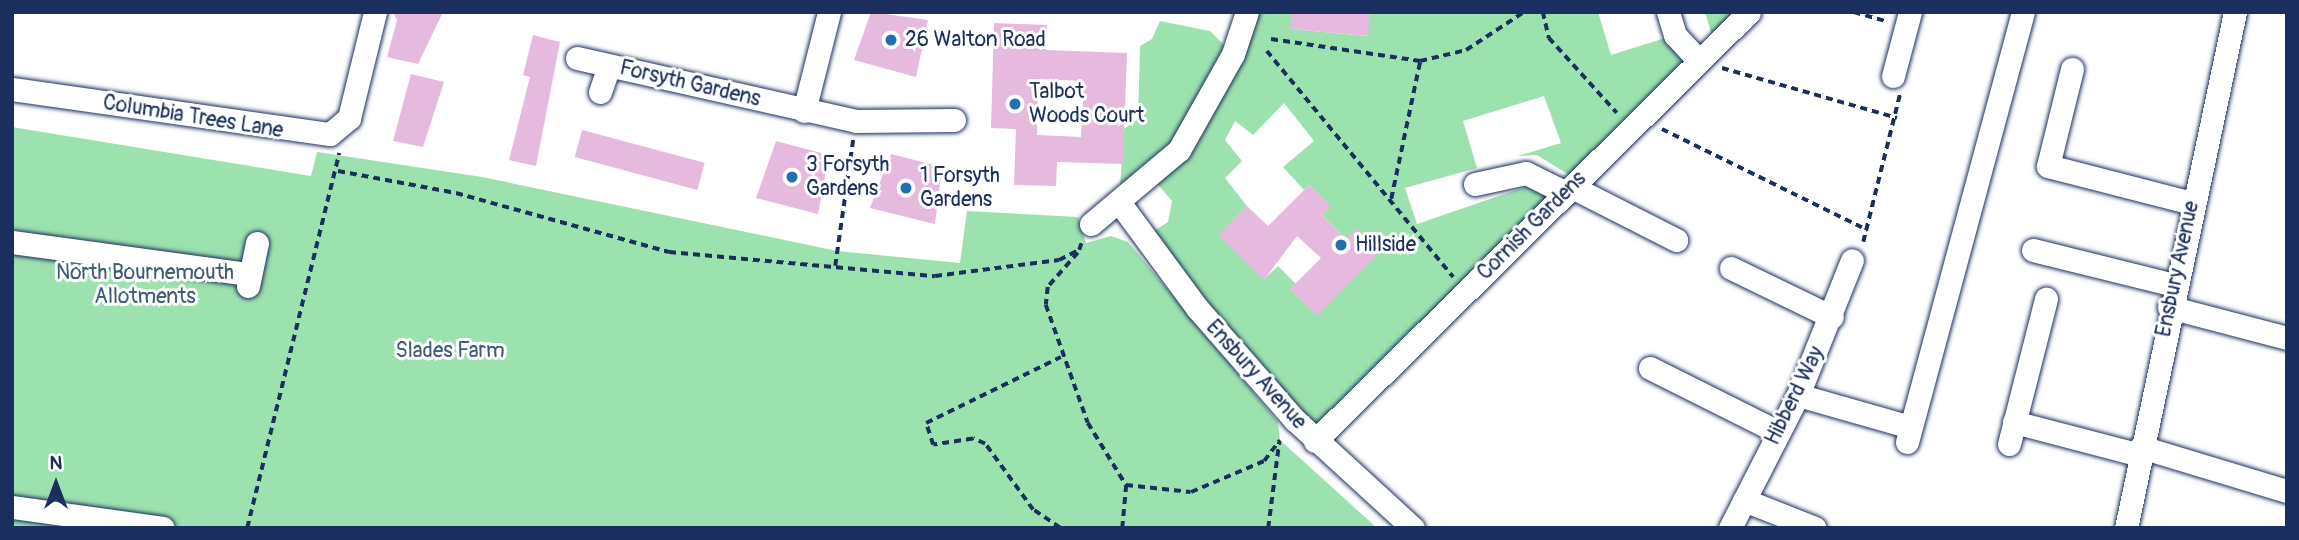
<!DOCTYPE html>
<html>
<head>
<meta charset="utf-8">
<style>
	body { margin:0 }
	#map { position:relative; width:2299px; height:540px; overflow:hidden; background:#fff; font-family:Pangolin,sans-serif }
	div>[style] { position:absolute }
	[style*='--x'] { left:calc(var(--x)*1px); top:calc(var(--y)*1px); width:calc(var(--w)*1px); rotate:calc(var(--a)*1deg) }
	.green>* { inset:0; background:#9ce2af }
	.building>* { inset:0; background:#e6badf; transform-origin:0 0 }
	.path>* { height:3.5px; margin-top:-1.75px; transform-origin:0; background:repeating-linear-gradient(90deg,#1b2f5e 0 7px,transparent 0 12px) }
	.roads { filter:drop-shadow(0 0 2px #1b2f5e) drop-shadow(0 0 2px #1b2f5e) }
	.minor>* { height:23px; margin:-11.5px; padding:0 11.5px; transform-origin:11.5px; border-radius:11.5px; background:#fff }
	.dots>* { width:19px; height:19px; translate:-50% -50%; box-sizing:border-box; border:4px solid #fff; border-radius:50% }
	span { translate:-50% -50%; white-space:nowrap; text-align:center; line-height:1.15; -webkit-text-stroke:6px #fff; paint-order:stroke }
	.poi-label { font-size:21px; color:#1b2f5e }
	.left { translate:0 -50%; text-align:left }
	.street-label { font-size:21px; color:#1b2f5e }
	.park-label { font-size:21px; color:#3b5c72 }
	.frame { position:absolute; inset:0; border:14px solid #1b2f5e; pointer-events:none }
	.north { position:absolute; left:21px; top:449px; width:70px; height:70px; -webkit-text-stroke:5px #fff; paint-order:stroke; rotate:0deg; font-size:19px; font-weight:700; line-height:28px; text-align:center; color:#1b2f5e }
	.north::after { content:''; display:block; margin:auto; width:24px; height:32px; background:#1b2f5e; clip-path:polygon(50% 0,100% 100%,50% 72%,0 100%) }
</style>
</head>
<body>
<div id="map">
	<div class="green">
		<div style="clip-path:polygon(evenodd,1247px 12px,1292px 12px,1291px 29px,1367px 36px,1370px 12px,1598px 12px,1611px 55px,1675px 35px,1699px 61px,1579px 181px,1537px 155px,1518px 156px,1561px 143px,1544px 96px,1463px 121px,1477px 168px,1405px 188px,1417px 224px,1537px 183px,1562px 197px,1315px 441px,1144px 237px,1168px 222px,1172px 201px,1151px 176px,1119px 202px,1124px 129px,1138px 119px,1140px 46px,1152px 39px,1160px 21px,1210px 31px,1233px 54px,1247px 12px,1284px 103px,1314px 141px,1283px 167px,1304px 190px,1309px 185px,1330px 206px,1322px 215px,1346px 239px,1317px 315px,1291px 290px,1296px 284px,1278px 266px,1264px 279px,1219px 235px,1247px 206px,1225px 178px,1242px 161px,1225px 140px,1235px 121px,1253px 135px,1284px 103px)"></div>
		<div style="clip-path:polygon(1705px 12px,1749px 12px,1715px 46px)"></div>
		<div style="clip-path:polygon(12px 127px,311px 176px,317px 152px,482px 177px,837px 251px,960px 263px,967px 211px,1078px 217px,1086px 243px,1111px 236px,1128px 242px,1278px 422px,1280px 440px,1377px 528px,12px 528px)"></div>
	</div>
	<div class="building">
		<div style="clip-path:polygon(393px 12px,443px 12px,418px 64px,387px 57px,397px 20px)"></div>
		<div style="clip-path:polygon(871px 12px,928px 20px,916px 77px,854px 60px)"></div>
		<div style="clip-path:polygon(1292px 12px,1370px 12px,1368px 36px,1290px 29px)"></div>
		<div style="clip-path:polygon(evenodd,994px 23px,1047px 25px,1046px 50px,1127px 53px,1123px 164px,1057px 162px,1056px 186px,1014px 185px,1016px 129px,991px 128px,994px 23px,1038px 79px,1084px 81px,1081px 137px,1037px 135px,1038px 79px)"></div>
		<div style="clip-path:polygon(533px 35px,560px 42px,536px 166px,509px 160px,530px 77px,523px 75px)"></div>
		<div style="clip-path:polygon(411px 74px,444px 82px,423px 147px,393px 141px)"></div>
		<div style="left:582px;top:130px;width:127px;height:28px;rotate:15deg"></div>
		<div style="clip-path:polygon(776px 141px,829px 155px,818px 214px,756px 198px)"></div>
		<div style="clip-path:polygon(891px 154px,942px 167px,935px 224px,870px 208px)"></div>
		<div style="clip-path:polygon(1309px 185px,1331px 206px,1322px 215px,1346px 239px,1357px 228px,1381px 251px,1317px 316px,1290px 289px,1321px 258px,1297px 236px,1264px 280px,1218px 235px,1247px 206px,1268px 226px)"></div>
	</div>
	<div class="path">
		<div style="--x:1543;--y:12;--w:27;--a:77"></div>
		<div style="--x:1549;--y:38;--w:101;--a:47.8"></div>
		<div style="--x:1854;--y:12;--w:33;--a:16"></div>
		<div style="--x:1271;--y:39;--w:151;--a:8.4"></div>
		<div style="--x:1420;--y:61;--w:47;--a:-13.4"></div>
		<div style="--x:1466;--y:50;--w:69;--a:-33.2"></div>
		<div style="--x:1267;--y:51;--w:293;--a:50.5"></div>
		<div style="--x:1722;--y:68;--w:182;--a:15.9"></div>
		<div style="--x:1662;--y:129;--w:229;--a:26.2"></div>
		<div style="--x:338;--y:171;--w:120;--a:10.6"></div>
		<div style="--x:456;--y:193;--w:221;--a:15.5"></div>
		<div style="--x:669;--y:252;--w:267;--a:5.2"></div>
		<div style="--x:935;--y:276;--w:125;--a:-7.4"></div>
		<div style="--x:1059;--y:260;--w:22;--a:-27"></div>
		<div style="--x:1079;--y:250;--w:9;--a:-72"></div>
		<div style="--x:1391;--y:199;--w:141;--a:-78.1"></div>
		<div style="--x:1863;--y:242;--w:153;--a:-76"></div>
		<div style="--x:1078;--y:253;--w:45;--a:131.4"></div>
		<div style="--x:1048;--y:287;--w:18;--a:96"></div>
		<div style="--x:1046;--y:305;--w:125;--a:70.4"></div>
		<div style="--x:1088;--y:423;--w:73;--a:58.5"></div>
		<div style="--x:1126;--y:485;--w:65;--a:6.1"></div>
		<div style="--x:1191;--y:492;--w:79;--a:-23"></div>
		<div style="--x:1264;--y:461;--w:26;--a:-53"></div>
		<div style="--x:835;--y:266;--w:127;--a:-81.9"></div>
		<div style="--x:247;--y:528;--w:386;--a:-76.2"></div>
		<div style="--x:1060;--y:528;--w:32;--a:-146"></div>
		<div style="--x:1033;--y:510;--w:82;--a:-126"></div>
		<div style="--x:985;--y:444;--w:13;--a:-157"></div>
		<div style="--x:973;--y:439;--w:40;--a:171.5"></div>
		<div style="--x:933;--y:445;--w:23;--a:-108"></div>
		<div style="--x:926;--y:423;--w:150;--a:-26.1"></div>
		<div style="--x:1122;--y:528;--w:43;--a:-84.7"></div>
		<div style="--x:1268;--y:528;--w:87;--a:-82.7"></div>
	</div>
	<div class="roads">
		<div class="minor">
			<div style="--x:1668;--y:12;--w:24;--a:73"></div>
			<div style="--x:1675;--y:35;--w:35;--a:47"></div>
			<div style="--x:577;--y:58;--w:286;--a:12.7"></div>
			<div style="--x:856;--y:121;--w:98;--a:-0.6"></div>
			<div style="--x:2072;--y:69;--w:100;--a:103.9"></div>
			<div style="--x:2048;--y:166;--w:149;--a:14.4"></div>
			<div style="--x:1893;--y:76;--w:66;--a:-75.1"></div>
			<div style="--x:12;--y:89;--w:321;--a:8.1"></div>
			<div style="--x:330;--y:134;--w:25;--a:-40"></div>
			<div style="--x:349;--y:118;--w:109;--a:-76.2"></div>
			<div style="--x:600;--y:92;--w:28;--a:-71"></div>
			<div style="--x:804;--y:111;--w:102;--a:-75.8"></div>
			<div style="--x:1475;--y:184;--w:52;--a:-12.2"></div>
			<div style="--x:1526;--y:173;--w:45;--a:26.6"></div>
			<div style="--x:1572;--y:187;--w:117;--a:27"></div>
			<div style="--x:1119;--y:202;--w:133;--a:53.6"></div>
			<div style="--x:1198;--y:309;--w:147;--a:48.9"></div>
			<div style="--x:1295;--y:420;--w:160;--a:42.5"></div>
			<div style="--x:1091;--y:224;--w:115;--a:-40.1"></div>
			<div style="--x:1179;--y:150;--w:110;--a:-60.6"></div>
			<div style="--x:1233;--y:54;--w:44;--a:-71.6"></div>
			<div style="--x:12;--y:242;--w:239;--a:7.7"></div>
			<div style="--x:2033;--y:250;--w:145;--a:13.9"></div>
			<div style="--x:1731;--y:268;--w:112;--a:25.9"></div>
			<div style="--x:248;--y:286;--w:44;--a:-78.2"></div>
			<div style="--x:2169;--y:307;--w:122;--a:14.7"></div>
			<div style="--x:1650;--y:368;--w:143;--a:26.6"></div>
			<div style="--x:1798;--y:395;--w:116;--a:15.9"></div>
			<div style="--x:2014;--y:422;--w:130;--a:14.7"></div>
			<div style="--x:1315;--y:441;--w:610;--a:-44.67"></div>
			<div style="--x:1907;--y:442;--w:445;--a:-74.9"></div>
			<div style="--x:2009;--y:444;--w:150;--a:-75.7"></div>
			<div style="--x:2141;--y:447;--w:152;--a:16.8"></div>
			<div style="--x:1744;--y:500;--w:76;--a:21.5"></div>
			<div style="--x:12;--y:507;--w:152;--a:7.9"></div>
			<div style="--x:1730;--y:528;--w:149;--a:-62.9"></div>
			<div style="--x:1798;--y:395;--w:145;--a:-68.2"></div>
			<div style="--x:2126;--y:528;--w:527;--a:-78.07"></div>
		</div>
	</div>
	<div class="dots">
		<div style="left:891px;top:40px;background:#1f6fb2"></div>
		<div style="left:1015px;top:104px;background:#1f6fb2"></div>
		<div style="left:792px;top:177px;background:#1f6fb2"></div>
		<div style="left:906px;top:188px;background:#1f6fb2"></div>
		<div style="left:1341px;top:245px;background:#1f6fb2"></div>
	</div>
	<div class="poi-label">
		<span class="left" style="left:905px;top:40px">26 Walton Road</span>
		<span class="left" style="left:1029px;top:104px">Talbot<br>Woods Court</span>
		<span class="left" style="left:806px;top:177px">3 Forsyth<br>Gardens</span>
		<span class="left" style="left:920px;top:188px">1 Forsyth<br>Gardens</span>
		<span class="left" style="left:1355px;top:245px">Hillside</span>
	</div>
	<div class="street-label">
		<span style="left:690px;top:84px;rotate:13deg">Forsyth Gardens</span>
		<span style="left:193px;top:117px;rotate:9deg">Columbia Trees Lane</span>
		<span style="left:1532px;top:226px;rotate:-45deg">Cornish Gardens</span>
		<span style="left:2178px;top:269px;rotate:-78deg">Ensbury Avenue</span>
		<span style="left:1256px;top:375px;rotate:48deg">Ensbury Avenue</span>
		<span style="left:1795px;top:396px;rotate:-64deg">Hibberd Way</span>
	</div>
	<div class="park-label">
		<span style="left:145px;top:285px">North Bournemouth<br>Allotments</span>
		<span style="left:450px;top:351px">Slades Farm</span>
	</div>
	<div class="frame"></div>
	<div class="north">N</div>
</div>
</body>
</html>
